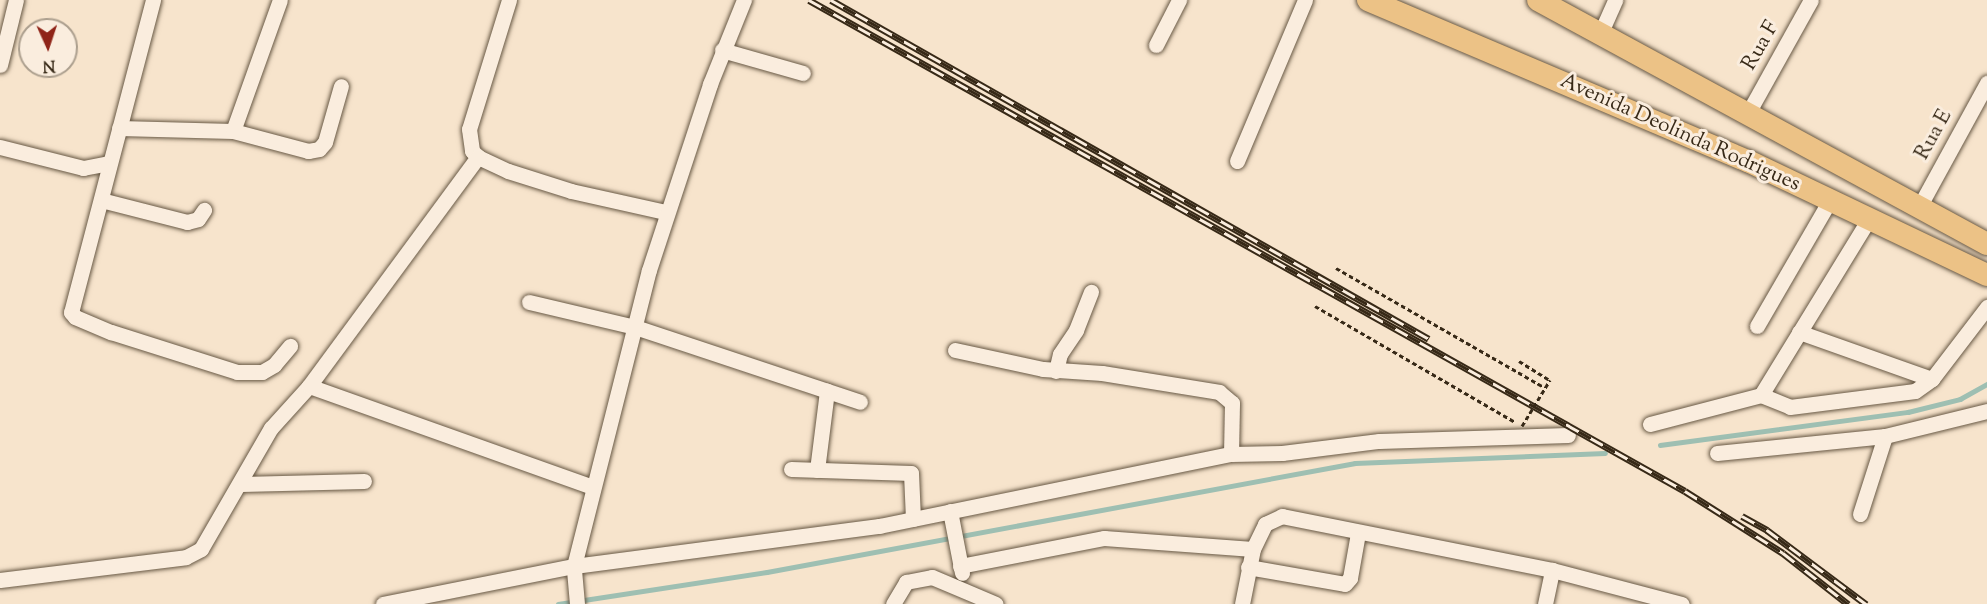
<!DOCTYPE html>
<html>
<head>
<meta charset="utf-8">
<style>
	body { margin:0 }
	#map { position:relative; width:1987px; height:604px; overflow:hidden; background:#f7e4cc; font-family:"Sorts Mill Goudy",serif }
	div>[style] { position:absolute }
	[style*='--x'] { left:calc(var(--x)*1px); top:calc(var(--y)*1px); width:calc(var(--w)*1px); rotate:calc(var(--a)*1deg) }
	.stream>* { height:4.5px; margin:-2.25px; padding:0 2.25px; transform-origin:2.25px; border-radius:2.25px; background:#9ebfb2 }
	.path>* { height:3px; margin-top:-1.5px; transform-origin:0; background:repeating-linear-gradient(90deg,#372917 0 4.5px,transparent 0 7.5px) }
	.roads { filter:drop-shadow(0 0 2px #675844) drop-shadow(0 0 2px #675844) }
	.minor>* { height:15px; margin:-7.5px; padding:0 7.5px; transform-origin:7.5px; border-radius:7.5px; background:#faedde }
	.highway>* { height:22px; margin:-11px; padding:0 11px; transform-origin:11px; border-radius:11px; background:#ecc286 }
	.rail>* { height:7px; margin-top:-3.5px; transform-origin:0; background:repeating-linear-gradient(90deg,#faedde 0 14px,#372917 0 28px); box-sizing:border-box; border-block:2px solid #372917 }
	.path-bridge>* { height:3px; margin-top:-1.5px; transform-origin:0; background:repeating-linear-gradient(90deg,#372917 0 4.5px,transparent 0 7.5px) }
	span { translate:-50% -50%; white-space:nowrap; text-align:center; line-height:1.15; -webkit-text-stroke:6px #faedde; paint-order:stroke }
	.street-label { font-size:21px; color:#372917 }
	.north { position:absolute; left:18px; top:18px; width:60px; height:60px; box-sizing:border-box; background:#faedde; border:2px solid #ac9f8e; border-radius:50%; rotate:177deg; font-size:16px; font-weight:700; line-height:24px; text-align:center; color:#372917 }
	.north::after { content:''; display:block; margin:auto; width:21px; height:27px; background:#8f2418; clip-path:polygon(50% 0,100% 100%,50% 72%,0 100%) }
</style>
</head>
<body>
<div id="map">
	<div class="stream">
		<div style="--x:1660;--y:445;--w:250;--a:-7.6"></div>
		<div style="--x:1908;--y:412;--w:54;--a:-14"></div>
		<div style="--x:1960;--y:399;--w:31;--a:-29"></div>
		<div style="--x:558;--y:604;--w:211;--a:-8.7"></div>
		<div style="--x:767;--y:572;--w:598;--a:-10.5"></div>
		<div style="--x:1355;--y:463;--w:250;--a:-2.3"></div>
	</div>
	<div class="path">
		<div style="--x:1336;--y:268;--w:240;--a:29.8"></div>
		<div style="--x:1315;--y:306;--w:231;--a:30.1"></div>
		<div style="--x:1519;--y:361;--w:36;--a:32"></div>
	</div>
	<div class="roads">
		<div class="minor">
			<div style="--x:153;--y:0;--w:323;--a:104.7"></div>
			<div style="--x:71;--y:312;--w:6;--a:51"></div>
			<div style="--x:75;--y:317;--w:39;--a:23"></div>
			<div style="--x:111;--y:332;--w:132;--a:17.6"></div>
			<div style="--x:237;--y:372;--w:25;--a:0"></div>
			<div style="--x:262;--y:372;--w:14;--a:-30"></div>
			<div style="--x:274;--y:365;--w:25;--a:-50"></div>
			<div style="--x:509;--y:0;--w:135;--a:107.2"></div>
			<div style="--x:469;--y:129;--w:22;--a:82"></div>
			<div style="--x:472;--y:151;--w:8;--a:45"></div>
			<div style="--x:478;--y:157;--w:33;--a:25"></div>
			<div style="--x:508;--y:171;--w:66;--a:17.6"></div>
			<div style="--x:571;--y:191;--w:96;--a:12.6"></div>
			<div style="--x:1601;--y:32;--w:35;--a:-66"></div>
			<div style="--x:1156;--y:45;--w:51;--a:-62.9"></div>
			<div style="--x:722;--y:50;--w:84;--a:15.9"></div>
			<div style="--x:0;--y:65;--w:67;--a:-76.2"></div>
			<div style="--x:1748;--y:113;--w:129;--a:-60.9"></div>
			<div style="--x:119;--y:128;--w:114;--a:1.5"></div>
			<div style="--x:233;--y:131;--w:139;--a:-70.3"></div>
			<div style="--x:233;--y:131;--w:78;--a:14.9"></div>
			<div style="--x:308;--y:151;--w:11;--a:-10"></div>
			<div style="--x:319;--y:149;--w:9;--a:-49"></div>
			<div style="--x:325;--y:142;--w:58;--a:-74.1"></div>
			<div style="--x:0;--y:147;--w:86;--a:14.2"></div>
			<div style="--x:83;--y:168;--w:26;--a:-11"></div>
			<div style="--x:1237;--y:161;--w:175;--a:-67.1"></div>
			<div style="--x:101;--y:200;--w:89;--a:14.3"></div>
			<div style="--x:187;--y:222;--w:11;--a:-15"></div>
			<div style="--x:198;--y:219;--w:11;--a:-56"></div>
			<div style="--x:1918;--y:209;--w:144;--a:-61.3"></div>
			<div style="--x:529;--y:302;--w:109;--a:13.3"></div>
			<div style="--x:635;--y:327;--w:237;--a:18.4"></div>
			<div style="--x:1757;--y:326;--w:146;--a:-59.9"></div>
			<div style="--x:1799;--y:332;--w:141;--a:19.5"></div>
			<div style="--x:955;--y:350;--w:90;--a:12.2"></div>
			<div style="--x:1043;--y:369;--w:59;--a:3.9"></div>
			<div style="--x:1102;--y:373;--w:119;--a:9.2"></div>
			<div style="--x:1219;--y:392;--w:17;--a:40"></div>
			<div style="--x:1232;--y:403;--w:51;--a:91.1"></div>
			<div style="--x:1056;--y:371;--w:17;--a:-77"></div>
			<div style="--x:1060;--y:354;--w:29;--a:-56"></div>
			<div style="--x:1076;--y:330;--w:41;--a:-68.5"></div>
			<div style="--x:309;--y:386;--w:300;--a:19.6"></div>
			<div style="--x:1761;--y:395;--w:31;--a:22"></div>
			<div style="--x:1790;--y:407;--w:126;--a:-7.3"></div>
			<div style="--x:1915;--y:391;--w:21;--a:-35"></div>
			<div style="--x:1932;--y:379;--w:91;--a:-52.6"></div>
			<div style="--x:1650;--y:424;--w:115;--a:-14.6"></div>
			<div style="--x:1761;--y:395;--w:206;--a:-58.5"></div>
			<div style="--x:1717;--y:453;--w:169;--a:-5.8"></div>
			<div style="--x:1885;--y:436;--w:105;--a:-13.8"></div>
			<div style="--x:791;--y:469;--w:120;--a:1.9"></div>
			<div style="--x:911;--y:473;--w:46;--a:87.5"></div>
			<div style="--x:817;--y:470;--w:80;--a:-82.8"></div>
			<div style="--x:241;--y:484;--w:123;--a:-1.4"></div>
			<div style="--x:950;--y:511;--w:63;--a:79"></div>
			<div style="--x:1860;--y:514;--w:82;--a:-72.2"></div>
			<div style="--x:960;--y:566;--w:147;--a:-11"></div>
			<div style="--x:1104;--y:538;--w:149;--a:4.2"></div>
			<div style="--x:1248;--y:567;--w:98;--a:9.9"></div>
			<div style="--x:1345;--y:584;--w:8;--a:-50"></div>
			<div style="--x:1350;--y:578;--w:46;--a:-79.9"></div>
			<div style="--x:0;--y:580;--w:187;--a:-7"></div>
			<div style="--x:186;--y:557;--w:17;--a:-28"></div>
			<div style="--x:201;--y:549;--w:140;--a:-60"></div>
			<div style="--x:271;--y:428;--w:57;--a:-47.9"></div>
			<div style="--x:309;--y:386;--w:285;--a:-53.6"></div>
			<div style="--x:383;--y:604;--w:195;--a:-11.3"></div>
			<div style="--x:574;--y:566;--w:308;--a:-7.5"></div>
			<div style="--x:879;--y:526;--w:359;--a:-11.6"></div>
			<div style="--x:1231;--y:454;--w:51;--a:-1.1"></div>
			<div style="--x:1282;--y:453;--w:98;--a:-7.1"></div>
			<div style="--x:1379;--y:441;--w:189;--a:-1.8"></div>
			<div style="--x:577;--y:604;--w:38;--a:-95"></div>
			<div style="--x:574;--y:566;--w:305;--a:-75.8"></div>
			<div style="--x:649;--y:270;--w:196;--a:-71.8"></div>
			<div style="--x:710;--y:84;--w:91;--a:-68"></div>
			<div style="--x:893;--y:604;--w:26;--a:-59"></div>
			<div style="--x:906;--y:582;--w:26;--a:-11"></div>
			<div style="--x:932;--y:577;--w:69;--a:22.9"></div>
			<div style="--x:1242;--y:604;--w:56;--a:-78.7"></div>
			<div style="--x:1253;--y:549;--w:28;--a:-64"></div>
			<div style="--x:1265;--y:524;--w:19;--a:-25"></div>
			<div style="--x:1282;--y:516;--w:275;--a:11.3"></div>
			<div style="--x:1552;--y:570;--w:134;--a:14.7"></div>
			<div style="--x:1545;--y:604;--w:35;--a:-78"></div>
		</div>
		<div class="highway">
			<div style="--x:1368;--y:0;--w:413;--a:23"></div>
			<div style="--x:1748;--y:161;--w:265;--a:25.5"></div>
			<div style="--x:1538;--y:0;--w:511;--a:28.52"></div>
		</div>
	</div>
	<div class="rail">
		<div style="--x:809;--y:0;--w:1004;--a:29.27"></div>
		<div style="--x:1685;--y:491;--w:116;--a:32.3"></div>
		<div style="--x:1783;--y:553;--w:83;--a:38.1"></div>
		<div style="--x:831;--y:0;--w:687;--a:29.55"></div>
		<div style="--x:1742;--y:516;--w:29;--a:29"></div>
		<div style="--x:1767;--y:530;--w:124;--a:36.8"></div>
	</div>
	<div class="path-bridge">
		<div style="--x:1522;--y:426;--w:54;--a:-58.7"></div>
	</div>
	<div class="street-label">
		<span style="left:1761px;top:46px;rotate:-60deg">Rua F</span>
		<span style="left:1680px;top:133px;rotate:24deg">Avenida Deolinda Rodrigues</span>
		<span style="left:1934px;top:135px;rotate:-61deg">Rua E</span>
	</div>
	<div class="north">N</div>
</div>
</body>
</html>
